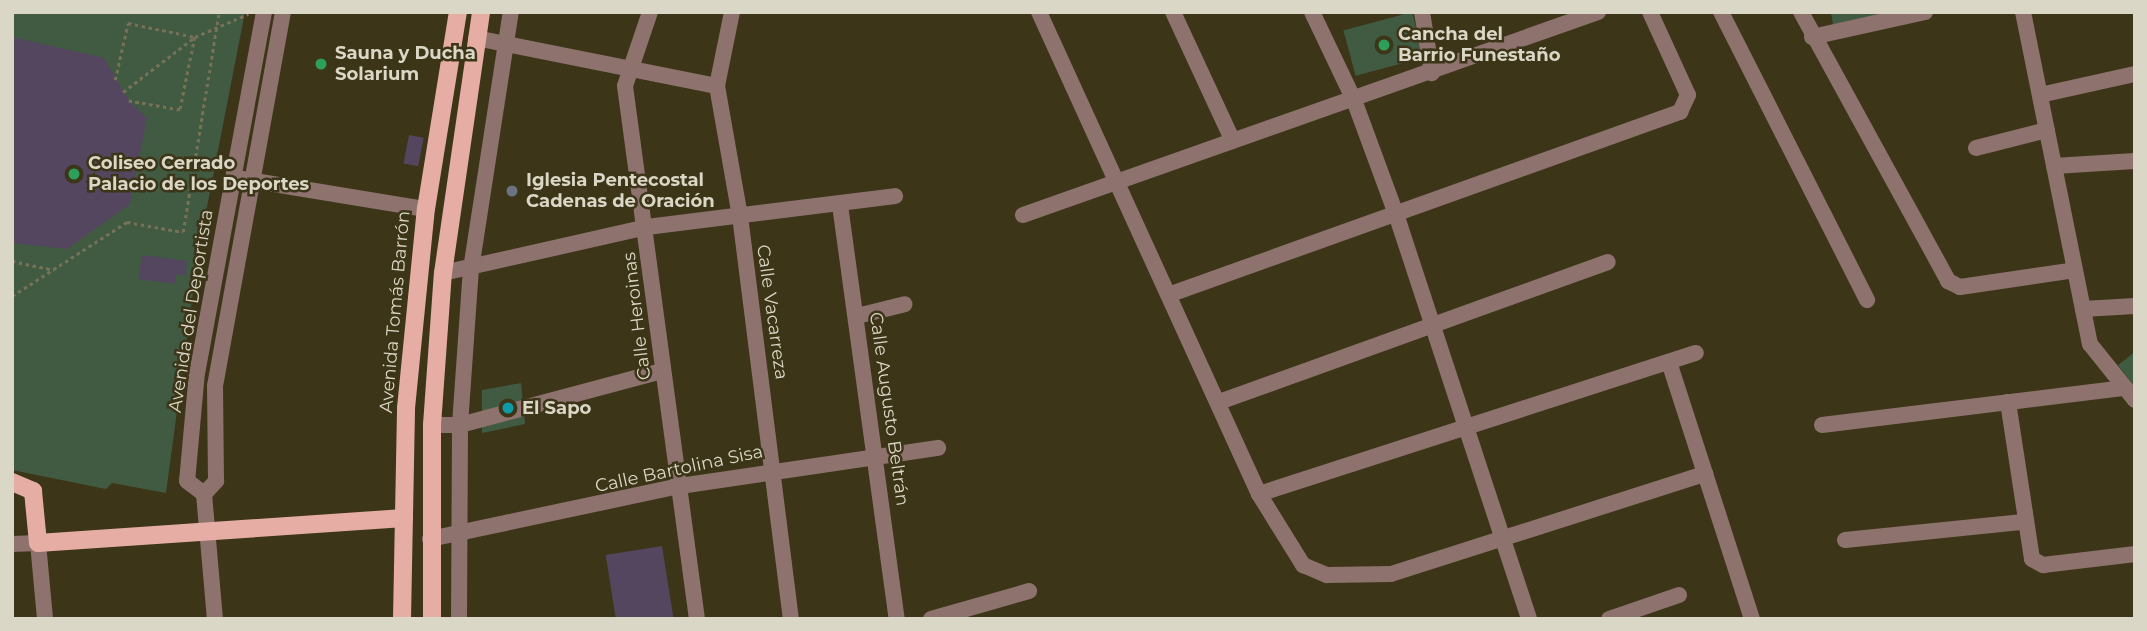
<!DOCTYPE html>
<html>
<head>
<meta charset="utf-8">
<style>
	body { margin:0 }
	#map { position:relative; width:2147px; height:631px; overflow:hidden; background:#3c3518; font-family:Montserrat,sans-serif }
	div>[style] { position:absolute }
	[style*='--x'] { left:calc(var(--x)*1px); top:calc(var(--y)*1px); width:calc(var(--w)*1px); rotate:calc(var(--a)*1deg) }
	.green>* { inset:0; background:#405b42; transform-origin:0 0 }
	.building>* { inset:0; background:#554660; transform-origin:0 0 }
	.path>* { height:2.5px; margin-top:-1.25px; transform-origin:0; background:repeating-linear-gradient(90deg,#777158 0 3.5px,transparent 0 7px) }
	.minor>* { height:16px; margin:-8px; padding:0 8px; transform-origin:8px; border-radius:8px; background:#8e726e }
	.major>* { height:18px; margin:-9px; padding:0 9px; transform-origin:9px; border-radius:9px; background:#e6ada5 }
	.dots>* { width:19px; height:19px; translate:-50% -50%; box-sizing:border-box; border:4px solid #3c3518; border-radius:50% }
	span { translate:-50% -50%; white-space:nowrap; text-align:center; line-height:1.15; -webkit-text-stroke:5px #3c3518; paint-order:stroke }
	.poi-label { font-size:18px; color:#dbd7c6; font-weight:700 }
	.left { translate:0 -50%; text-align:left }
	.street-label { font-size:18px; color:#dbd7c6 }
	.frame { position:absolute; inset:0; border:14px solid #dbd7c6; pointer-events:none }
</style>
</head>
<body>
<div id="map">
	<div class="green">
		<div style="clip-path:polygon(12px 12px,245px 12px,199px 248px,166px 493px,112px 483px,106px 489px,12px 470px)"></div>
		<div style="left:1412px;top:12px;width:47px;height:71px;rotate:75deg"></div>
		<div style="clip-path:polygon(1831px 12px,1892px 12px,1833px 25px)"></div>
		<div style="clip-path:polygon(2135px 352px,2135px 387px,2118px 365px)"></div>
		<div style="clip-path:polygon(521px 383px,525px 424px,482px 433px,482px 390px)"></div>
	</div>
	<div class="building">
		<div style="clip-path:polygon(12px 37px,104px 58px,129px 101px,147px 118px,130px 204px,67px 249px,12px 243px)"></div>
		<div style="left:409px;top:135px;width:15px;height:29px;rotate:11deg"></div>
		<div style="clip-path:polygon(142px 255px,187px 261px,185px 276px,176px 274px,175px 284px,138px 279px)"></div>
		<div style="left:662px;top:546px;width:74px;height:57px;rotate:81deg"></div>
	</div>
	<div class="path">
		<div style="--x:115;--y:80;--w:58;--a:-77.2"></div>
		<div style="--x:128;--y:23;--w:68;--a:11.8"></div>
		<div style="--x:195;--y:37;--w:58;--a:-23.5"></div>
		<div style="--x:123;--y:92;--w:91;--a:-37.4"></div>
		<div style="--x:195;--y:37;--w:75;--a:101.6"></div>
		<div style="--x:180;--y:110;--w:52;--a:-170"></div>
		<div style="--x:12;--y:261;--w:43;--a:12.1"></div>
		<div style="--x:12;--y:296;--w:137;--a:-32.8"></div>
		<div style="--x:127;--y:222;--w:57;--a:10.1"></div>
		<div style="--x:183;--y:232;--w:223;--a:-80.7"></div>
	</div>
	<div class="minor">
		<div style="--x:264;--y:12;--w:366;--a:100.5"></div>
		<div style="--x:197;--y:372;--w:109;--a:95.2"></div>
		<div style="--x:187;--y:481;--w:21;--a:37"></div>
		<div style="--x:204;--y:494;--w:18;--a:-47"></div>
		<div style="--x:216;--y:481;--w:95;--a:-90.6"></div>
		<div style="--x:215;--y:386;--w:380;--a:-79.7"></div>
		<div style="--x:650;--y:12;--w:78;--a:108.7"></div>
		<div style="--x:625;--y:86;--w:538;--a:82.31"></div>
		<div style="--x:732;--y:12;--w:76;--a:101.5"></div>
		<div style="--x:717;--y:86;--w:132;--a:80"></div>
		<div style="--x:740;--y:216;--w:406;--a:82.8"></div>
		<div style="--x:1039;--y:12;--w:530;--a:65.47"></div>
		<div style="--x:1259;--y:494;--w:84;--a:58.2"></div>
		<div style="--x:1303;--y:565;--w:26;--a:23"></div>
		<div style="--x:1327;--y:575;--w:64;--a:-0.9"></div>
		<div style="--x:1391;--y:574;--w:330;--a:-17.7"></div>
		<div style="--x:1173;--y:12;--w:142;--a:65.1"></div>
		<div style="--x:1312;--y:12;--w:98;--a:64.5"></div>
		<div style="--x:1354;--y:100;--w:121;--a:69.8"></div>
		<div style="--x:1396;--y:214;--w:426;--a:71.8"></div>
		<div style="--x:1422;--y:12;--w:62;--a:80.7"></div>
		<div style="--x:1721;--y:12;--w:323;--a:63.1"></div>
		<div style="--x:1801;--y:12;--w:307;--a:61.3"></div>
		<div style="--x:1948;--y:281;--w:13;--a:27"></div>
		<div style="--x:1960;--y:287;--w:116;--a:-8.4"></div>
		<div style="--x:2023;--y:12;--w:339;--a:78.6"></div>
		<div style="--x:2090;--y:344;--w:72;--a:51.2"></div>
		<div style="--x:1812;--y:37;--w:116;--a:-12.5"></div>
		<div style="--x:476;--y:38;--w:246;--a:11.3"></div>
		<div style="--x:2040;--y:95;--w:97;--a:-12.5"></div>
		<div style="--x:1976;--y:148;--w:73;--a:-14.2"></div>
		<div style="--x:2054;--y:166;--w:81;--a:-3.5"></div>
		<div style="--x:242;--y:179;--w:186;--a:9.3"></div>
		<div style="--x:840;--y:205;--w:418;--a:82.2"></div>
		<div style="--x:1023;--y:215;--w:610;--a:-19.45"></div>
		<div style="--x:443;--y:273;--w:209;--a:-12.7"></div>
		<div style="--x:647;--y:227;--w:250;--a:-7.1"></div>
		<div style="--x:1171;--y:294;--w:541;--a:-19.68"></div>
		<div style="--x:1680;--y:112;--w:19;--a:-65"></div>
		<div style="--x:1688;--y:95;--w:91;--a:-114.6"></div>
		<div style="--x:2083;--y:309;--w:52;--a:-3.3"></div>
		<div style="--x:857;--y:316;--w:49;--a:-14"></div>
		<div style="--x:1669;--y:362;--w:270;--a:72.1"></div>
		<div style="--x:1219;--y:402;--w:413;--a:-19.8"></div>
		<div style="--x:2008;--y:402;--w:159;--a:81.3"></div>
		<div style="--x:2032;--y:559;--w:13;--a:29"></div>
		<div style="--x:2043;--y:565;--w:93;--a:-6.8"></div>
		<div style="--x:432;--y:425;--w:28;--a:0"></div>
		<div style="--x:460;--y:425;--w:209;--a:-15"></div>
		<div style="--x:1822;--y:425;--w:305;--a:-7"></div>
		<div style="--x:204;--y:494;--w:125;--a:85"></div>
		<div style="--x:1259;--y:494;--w:459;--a:-17.9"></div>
		<div style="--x:430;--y:539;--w:256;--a:-12"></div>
		<div style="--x:680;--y:486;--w:261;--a:-8.4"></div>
		<div style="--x:1845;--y:540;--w:179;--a:-5.8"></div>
		<div style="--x:12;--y:544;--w:26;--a:-2"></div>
		<div style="--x:38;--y:543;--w:76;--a:84.7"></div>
		<div style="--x:459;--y:619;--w:194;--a:-89.7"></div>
		<div style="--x:460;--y:425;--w:156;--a:-86"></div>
		<div style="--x:471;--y:269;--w:260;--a:-81.2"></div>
		<div style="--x:931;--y:619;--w:102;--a:-15.9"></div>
		<div style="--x:1609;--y:619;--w:74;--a:-18.9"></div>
	</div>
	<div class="major">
		<div style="--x:12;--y:482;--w:23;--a:23"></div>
		<div style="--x:33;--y:491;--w:52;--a:84.5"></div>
		<div style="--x:38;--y:543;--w:367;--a:-3.9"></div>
		<div style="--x:402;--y:619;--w:211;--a:-88.9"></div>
		<div style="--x:406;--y:408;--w:200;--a:-84.3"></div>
		<div style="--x:426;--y:209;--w:200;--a:-80.8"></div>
		<div style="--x:432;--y:619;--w:194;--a:-90"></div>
		<div style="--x:432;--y:425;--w:152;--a:-85.9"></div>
		<div style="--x:443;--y:273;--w:264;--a:-81.7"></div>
	</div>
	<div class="dots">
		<div style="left:1384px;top:45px;background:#2e9e5b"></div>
		<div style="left:321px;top:64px;background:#2e9e5b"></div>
		<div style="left:74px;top:174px;background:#2e9e5b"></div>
		<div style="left:512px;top:191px;background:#6b7280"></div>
		<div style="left:508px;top:408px;background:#0f9aa8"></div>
	</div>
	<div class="poi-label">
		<span class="left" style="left:1398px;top:45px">Cancha del<br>Barrio Funestaño</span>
		<span class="left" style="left:335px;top:64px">Sauna y Ducha<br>Solarium</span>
		<span class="left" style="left:88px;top:174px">Coliseo Cerrado<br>Palacio de los Deportes</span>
		<span class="left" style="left:526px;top:191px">Iglesia Pentecostal<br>Cadenas de Oración</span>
		<span class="left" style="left:522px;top:408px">El Sapo</span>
	</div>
	<div class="street-label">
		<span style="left:191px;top:311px;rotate:-81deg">Avenida del Deportista</span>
		<span style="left:395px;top:312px;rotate:-85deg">Avenida Tomás Barrón</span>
		<span style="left:772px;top:312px;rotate:82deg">Calle Vacarreza</span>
		<span style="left:637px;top:316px;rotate:-97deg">Calle Heroinas</span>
		<span style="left:889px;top:409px;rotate:82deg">Calle Augusto Beltrán</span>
		<span style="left:679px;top:469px;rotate:-12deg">Calle Bartolina Sisa</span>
	</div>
	<div class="frame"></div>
</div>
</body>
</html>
